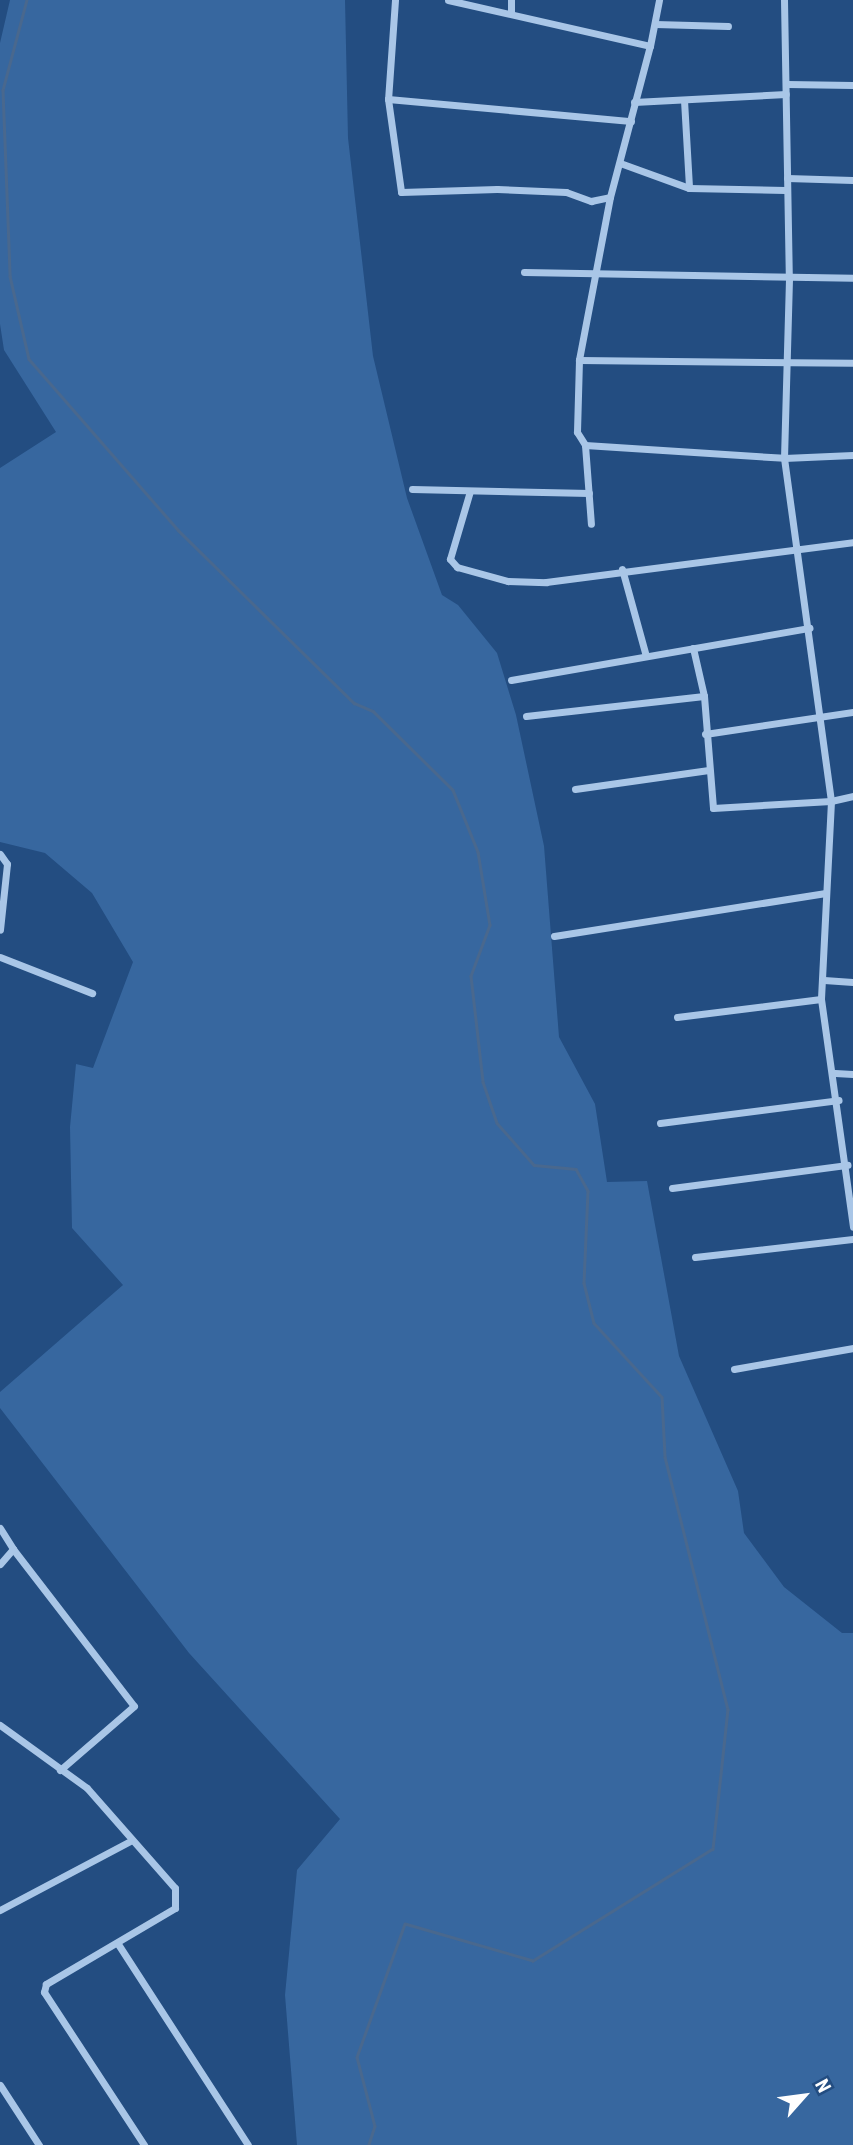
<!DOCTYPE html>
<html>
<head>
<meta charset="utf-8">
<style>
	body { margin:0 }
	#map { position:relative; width:853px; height:2145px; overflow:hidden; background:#234d81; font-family:"Roboto Condensed",sans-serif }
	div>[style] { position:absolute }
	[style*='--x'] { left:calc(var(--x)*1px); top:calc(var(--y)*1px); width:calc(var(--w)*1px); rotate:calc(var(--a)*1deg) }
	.green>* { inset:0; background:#37679f }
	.stream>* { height:2.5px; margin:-1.25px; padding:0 1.25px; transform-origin:1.25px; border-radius:1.25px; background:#49688e }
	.street>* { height:7px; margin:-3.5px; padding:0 3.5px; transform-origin:3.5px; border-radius:3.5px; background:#a9c6e7 }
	span { translate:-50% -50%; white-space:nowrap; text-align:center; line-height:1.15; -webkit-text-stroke:5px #234d81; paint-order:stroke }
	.north { position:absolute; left:769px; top:2061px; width:70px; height:70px; -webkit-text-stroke:5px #234d81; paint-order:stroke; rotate:62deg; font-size:19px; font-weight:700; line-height:28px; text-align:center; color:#fff }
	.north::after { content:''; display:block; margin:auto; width:24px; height:32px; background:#fff; clip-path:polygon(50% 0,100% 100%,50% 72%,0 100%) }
</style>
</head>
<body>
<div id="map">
	<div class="green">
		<div style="clip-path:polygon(10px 0,345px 0,348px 138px,373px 356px,407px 498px,442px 595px,458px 605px,497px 653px,516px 715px,544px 846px,559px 1037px,595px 1104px,607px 1182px,647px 1181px,679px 1356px,738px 1491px,744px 1533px,784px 1587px,842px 1633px,853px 1633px,853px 2145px,297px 2145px,285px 1995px,297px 1870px,340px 1819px,189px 1653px,0 1408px,0 1392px,123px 1285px,72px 1228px,70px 1127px,76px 1064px,93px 1068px,133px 962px,92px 893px,45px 853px,0 842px,0 468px,56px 432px,4px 350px,0 324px,0 43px)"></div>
	</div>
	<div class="stream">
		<div style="--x:27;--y:0;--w:93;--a:104.9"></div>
		<div style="--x:3;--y:90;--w:186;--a:87.8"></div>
		<div style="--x:10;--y:276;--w:85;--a:77.1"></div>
		<div style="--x:29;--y:359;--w:227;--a:48.9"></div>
		<div style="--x:178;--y:530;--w:247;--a:44.5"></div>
		<div style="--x:354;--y:703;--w:21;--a:23"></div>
		<div style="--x:373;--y:711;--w:112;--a:44.6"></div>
		<div style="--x:453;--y:790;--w:67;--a:68"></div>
		<div style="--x:478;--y:852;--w:74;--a:80.7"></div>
		<div style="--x:490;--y:925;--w:54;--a:110.4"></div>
		<div style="--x:471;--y:976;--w:107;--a:83.5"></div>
		<div style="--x:483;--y:1082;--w:43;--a:71.1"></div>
		<div style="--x:497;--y:1123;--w:56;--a:48.6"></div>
		<div style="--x:534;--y:1165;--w:42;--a:5.4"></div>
		<div style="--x:576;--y:1169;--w:25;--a:61"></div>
		<div style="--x:588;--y:1191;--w:92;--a:92.5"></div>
		<div style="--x:584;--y:1283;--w:41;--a:76"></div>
		<div style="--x:594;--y:1323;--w:100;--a:47.4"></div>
		<div style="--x:662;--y:1397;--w:60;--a:87.1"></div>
		<div style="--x:665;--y:1457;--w:260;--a:76"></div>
		<div style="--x:728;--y:1709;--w:141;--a:96.1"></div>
		<div style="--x:713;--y:1849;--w:212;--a:148.1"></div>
		<div style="--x:533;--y:1961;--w:133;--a:-163.9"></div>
		<div style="--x:405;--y:1924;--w:141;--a:109.8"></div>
		<div style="--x:357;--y:2057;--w:71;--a:75.4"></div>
		<div style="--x:375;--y:2126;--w:20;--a:108"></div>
	</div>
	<div class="street">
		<div style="--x:395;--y:0;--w:99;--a:94"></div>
		<div style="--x:388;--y:99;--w:244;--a:5.2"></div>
		<div style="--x:448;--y:0;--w:207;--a:12.8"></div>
		<div style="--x:650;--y:46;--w:47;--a:-78.9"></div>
		<div style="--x:511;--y:0;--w:12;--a:90"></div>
		<div style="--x:784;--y:0;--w:279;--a:89"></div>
		<div style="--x:789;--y:279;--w:179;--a:91.6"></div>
		<div style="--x:784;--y:458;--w:346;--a:82.2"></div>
		<div style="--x:831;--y:801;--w:23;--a:-13"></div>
		<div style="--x:655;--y:24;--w:73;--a:1.6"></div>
		<div style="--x:787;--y:84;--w:66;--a:0.9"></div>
		<div style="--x:388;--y:99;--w:94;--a:82"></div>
		<div style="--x:401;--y:192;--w:96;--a:-1.8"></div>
		<div style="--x:497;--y:189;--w:69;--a:2.5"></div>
		<div style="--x:566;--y:192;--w:27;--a:20"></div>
		<div style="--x:591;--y:201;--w:19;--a:-12"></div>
		<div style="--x:610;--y:197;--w:156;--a:-75.2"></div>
		<div style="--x:684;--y:100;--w:88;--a:86.7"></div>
		<div style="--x:634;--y:102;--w:152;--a:-3"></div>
		<div style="--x:620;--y:163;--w:73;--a:19.9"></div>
		<div style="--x:689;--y:188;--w:96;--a:1.2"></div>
		<div style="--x:787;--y:178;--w:66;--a:1.7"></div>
		<div style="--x:610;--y:197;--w:166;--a:100.8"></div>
		<div style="--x:579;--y:360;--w:72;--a:91.6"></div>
		<div style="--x:577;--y:432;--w:15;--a:58"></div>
		<div style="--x:585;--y:445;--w:199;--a:3.7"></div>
		<div style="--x:784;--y:458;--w:69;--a:-2.5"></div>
		<div style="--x:524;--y:272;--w:329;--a:1"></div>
		<div style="--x:579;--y:360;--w:274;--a:0.6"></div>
		<div style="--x:585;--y:445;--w:79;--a:85.7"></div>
		<div style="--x:412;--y:489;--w:177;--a:1.3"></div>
		<div style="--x:470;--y:491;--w:71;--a:106.4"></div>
		<div style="--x:450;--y:559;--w:11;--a:49"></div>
		<div style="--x:457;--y:567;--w:53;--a:15.4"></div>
		<div style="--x:508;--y:581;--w:38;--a:2"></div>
		<div style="--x:546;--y:582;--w:310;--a:-7.4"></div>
		<div style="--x:622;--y:569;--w:90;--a:74.6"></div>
		<div style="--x:693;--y:648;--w:49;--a:77.1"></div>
		<div style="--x:704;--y:696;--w:112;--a:85.4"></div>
		<div style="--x:713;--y:808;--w:118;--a:-3.4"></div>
		<div style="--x:831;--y:801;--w:198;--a:92.9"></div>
		<div style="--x:821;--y:999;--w:230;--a:82"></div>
		<div style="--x:511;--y:680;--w:303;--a:-9.9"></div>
		<div style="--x:526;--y:716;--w:179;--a:-6.4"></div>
		<div style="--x:705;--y:734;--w:150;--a:-8.5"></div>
		<div style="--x:575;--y:789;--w:135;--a:-8.1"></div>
		<div style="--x:0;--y:854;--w:12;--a:55"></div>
		<div style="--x:7;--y:864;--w:66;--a:96.1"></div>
		<div style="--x:554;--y:936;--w:275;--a:-9"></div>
		<div style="--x:0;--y:957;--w:99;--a:21.4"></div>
		<div style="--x:824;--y:980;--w:29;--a:4"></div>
		<div style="--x:677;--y:1017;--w:145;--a:-7.1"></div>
		<div style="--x:835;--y:1073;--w:18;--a:3"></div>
		<div style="--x:660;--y:1123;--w:180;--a:-7.3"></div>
		<div style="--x:672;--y:1188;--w:177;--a:-7.5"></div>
		<div style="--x:695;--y:1257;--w:159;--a:-6.5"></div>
		<div style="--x:734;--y:1369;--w:121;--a:-10"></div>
		<div style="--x:0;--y:1528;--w:25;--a:58"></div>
		<div style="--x:13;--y:1549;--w:20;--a:131"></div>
		<div style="--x:13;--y:1549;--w:198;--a:52.4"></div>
		<div style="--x:134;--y:1706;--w:98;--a:139.1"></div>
		<div style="--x:0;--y:1725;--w:107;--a:35.9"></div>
		<div style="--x:87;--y:1788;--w:133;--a:48.7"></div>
		<div style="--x:175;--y:1888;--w:20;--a:90"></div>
		<div style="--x:175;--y:1908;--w:150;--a:149.5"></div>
		<div style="--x:46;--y:1984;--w:8;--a:104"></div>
		<div style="--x:44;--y:1992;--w:183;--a:56.8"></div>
		<div style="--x:0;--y:1910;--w:149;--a:-27.9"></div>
		<div style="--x:118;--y:1944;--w:239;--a:57.1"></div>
		<div style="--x:0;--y:2085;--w:72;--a:57"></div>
	</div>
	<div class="north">N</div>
</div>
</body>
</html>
